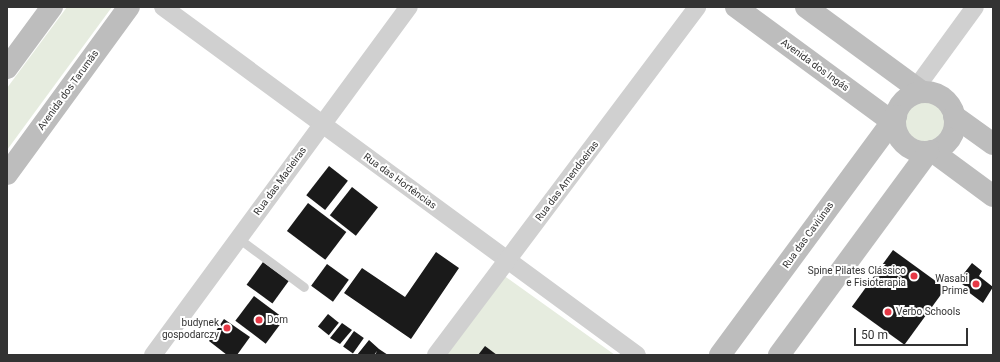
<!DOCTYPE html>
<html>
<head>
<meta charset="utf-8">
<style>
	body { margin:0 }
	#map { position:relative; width:1000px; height:362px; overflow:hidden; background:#fff; font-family:Roboto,sans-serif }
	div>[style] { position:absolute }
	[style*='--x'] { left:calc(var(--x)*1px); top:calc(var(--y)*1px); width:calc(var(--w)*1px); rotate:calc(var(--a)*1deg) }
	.green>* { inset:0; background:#e6ecdf }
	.round { border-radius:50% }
	.building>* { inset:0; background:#1a1a1a; transform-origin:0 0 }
	.lane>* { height:9px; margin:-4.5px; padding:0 4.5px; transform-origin:4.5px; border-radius:4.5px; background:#d0d0d0 }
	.street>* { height:18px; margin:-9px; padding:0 9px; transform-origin:9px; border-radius:9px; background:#d0d0d0 }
	.secondary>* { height:22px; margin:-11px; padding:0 11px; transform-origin:11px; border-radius:11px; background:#bdbdbd }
	.secondary>.ring { margin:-11px; padding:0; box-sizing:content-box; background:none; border:22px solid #bdbdbd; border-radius:50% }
	.dots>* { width:11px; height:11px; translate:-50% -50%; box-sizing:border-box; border:2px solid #fff; border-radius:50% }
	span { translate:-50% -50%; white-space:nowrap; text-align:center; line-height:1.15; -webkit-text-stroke:4px #fff; paint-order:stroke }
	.street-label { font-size:10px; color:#333 }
	.poi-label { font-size:10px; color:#333 }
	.right { translate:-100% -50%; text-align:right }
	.left { translate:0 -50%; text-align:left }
	.frame { position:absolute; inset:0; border:8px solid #333; pointer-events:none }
	.scale { position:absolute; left:854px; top:328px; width:114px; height:18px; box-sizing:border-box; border:2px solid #333; border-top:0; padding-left:5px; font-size:12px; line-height:14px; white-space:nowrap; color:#333; -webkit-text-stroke:3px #fff; paint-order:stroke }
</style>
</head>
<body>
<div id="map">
	<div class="green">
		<div style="clip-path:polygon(67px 7px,112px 7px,7px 150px,7px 88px)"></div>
		<div class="round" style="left:903px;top:100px;width:44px;height:44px"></div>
		<div style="clip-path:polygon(496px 270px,615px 355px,435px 355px)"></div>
	</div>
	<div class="building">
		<div style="left:329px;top:166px;width:24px;height:37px;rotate:38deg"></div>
		<div style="left:352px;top:187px;width:33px;height:36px;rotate:38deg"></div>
		<div style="left:308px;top:203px;width:48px;height:35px;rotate:37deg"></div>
		<div style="left:893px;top:250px;width:65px;height:70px;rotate:36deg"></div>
		<div style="clip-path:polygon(436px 252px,459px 268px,411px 339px,344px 293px,362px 268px,405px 297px)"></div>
		<div style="left:263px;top:262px;width:32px;height:28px;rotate:36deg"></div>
		<div style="clip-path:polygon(972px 263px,982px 271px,979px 276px,993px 287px,983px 303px,967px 291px,969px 289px,958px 281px)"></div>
		<div style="left:327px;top:264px;width:27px;height:27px;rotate:36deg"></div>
		<div style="left:254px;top:296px;width:38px;height:31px;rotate:37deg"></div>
		<div style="left:328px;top:314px;width:14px;height:16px;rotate:39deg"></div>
		<div style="clip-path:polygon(224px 319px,250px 337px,237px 355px,227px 355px,209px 341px)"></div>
		<div style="clip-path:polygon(342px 323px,352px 330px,340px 344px,330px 338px)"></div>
		<div style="left:354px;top:331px;width:12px;height:19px;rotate:35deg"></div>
		<div style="clip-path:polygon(369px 340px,379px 349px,388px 355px,375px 355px,377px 351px,374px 355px,357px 355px)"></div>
		<div style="clip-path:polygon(485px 346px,497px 355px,478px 355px)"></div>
	</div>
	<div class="lane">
		<div style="--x:238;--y:238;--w:82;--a:36.6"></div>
	</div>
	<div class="street">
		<div style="--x:163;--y:7;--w:588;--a:36.29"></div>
		<div style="--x:910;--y:96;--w:110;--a:-53.9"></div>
		<div style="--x:153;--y:355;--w:432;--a:-53.7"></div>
		<div style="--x:436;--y:355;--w:435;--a:-53.1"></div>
	</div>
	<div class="secondary">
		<div style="--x:736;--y:7;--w:197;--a:36.3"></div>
		<div style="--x:806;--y:7;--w:144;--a:36.2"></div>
		<div style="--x:7;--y:68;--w:76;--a:-53.6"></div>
		<div class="ring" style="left:895px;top:92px;width:38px;height:38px"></div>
		<div style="--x:954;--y:116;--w:48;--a:35.7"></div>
		<div style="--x:932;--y:151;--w:76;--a:36.4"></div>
		<div style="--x:7;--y:174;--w:207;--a:-53.9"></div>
		<div style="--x:720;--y:355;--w:297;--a:-53.6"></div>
		<div style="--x:779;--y:355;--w:252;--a:-53.7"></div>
	</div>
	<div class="dots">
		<div style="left:914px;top:276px;background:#e63946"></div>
		<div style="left:976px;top:284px;background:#e63946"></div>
		<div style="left:888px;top:312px;background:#e63946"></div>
		<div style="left:259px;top:320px;background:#e63946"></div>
		<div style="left:227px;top:328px;background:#e63946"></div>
	</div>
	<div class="street-label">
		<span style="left:815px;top:65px;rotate:36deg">Avenida dos Ingás</span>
		<span style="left:68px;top:90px;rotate:-54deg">Avenida dos Tarumãs</span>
		<span style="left:280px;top:181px;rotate:-54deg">Rua das Macieiras</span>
		<span style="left:400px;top:181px;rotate:36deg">Rua das Hortências</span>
		<span style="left:567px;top:181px;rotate:-53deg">Rua das Amendoeiras</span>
		<span style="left:808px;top:235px;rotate:-54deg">Rua das Caviúnas</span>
	</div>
	<div class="poi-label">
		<span class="right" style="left:906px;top:276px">Spine Pilates Clássico<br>e Fisioterapia</span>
		<span class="right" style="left:968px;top:284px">Wasabi<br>Prime</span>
		<span class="left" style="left:896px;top:312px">Verbo Schools</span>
		<span class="left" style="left:267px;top:320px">Dom</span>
		<span class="right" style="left:219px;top:328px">budynek<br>gospodarczy</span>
	</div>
	<div class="frame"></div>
	<div class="scale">50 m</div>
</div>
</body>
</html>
